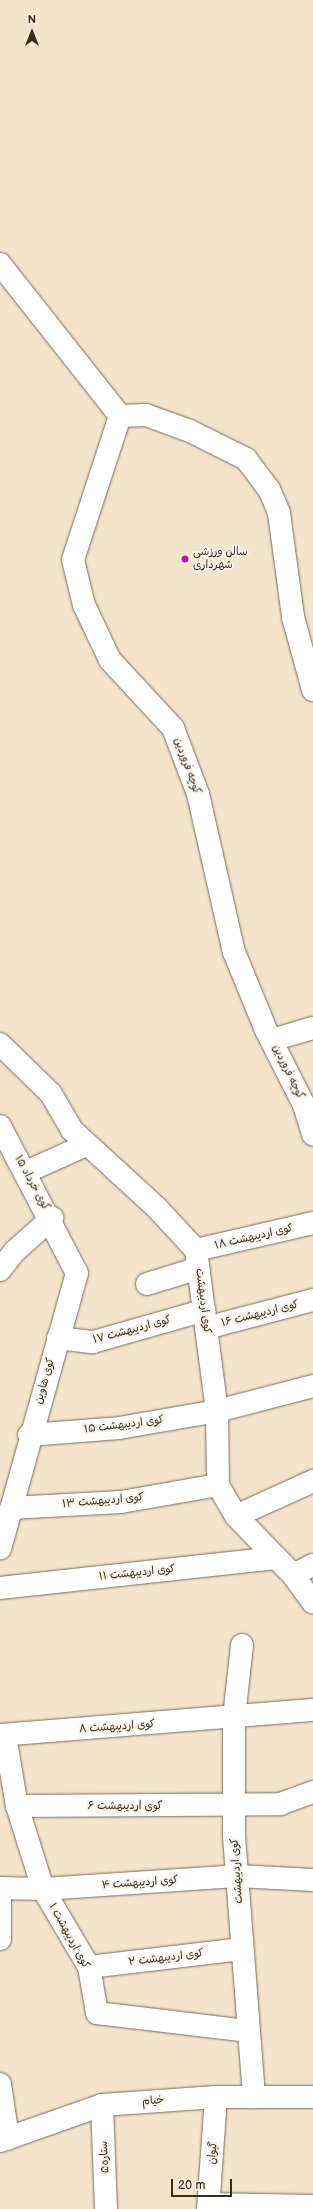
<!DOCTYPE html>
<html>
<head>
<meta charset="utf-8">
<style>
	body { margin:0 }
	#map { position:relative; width:313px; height:2209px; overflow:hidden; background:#f3e4cb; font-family:"Balsamiq Sans","Playpen Sans Arabic",sans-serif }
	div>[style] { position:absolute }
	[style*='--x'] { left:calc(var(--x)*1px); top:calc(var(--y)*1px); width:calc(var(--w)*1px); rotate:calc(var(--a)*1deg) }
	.roads { filter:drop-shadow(0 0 1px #7b6b5b) drop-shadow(0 0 1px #7b6b5b) }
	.minor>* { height:22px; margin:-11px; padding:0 11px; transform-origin:11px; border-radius:11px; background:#fff }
	.dots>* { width:11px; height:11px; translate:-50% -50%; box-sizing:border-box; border:2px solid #f7f3e8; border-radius:50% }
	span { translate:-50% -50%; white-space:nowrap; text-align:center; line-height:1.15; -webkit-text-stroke:4px #f7f3e8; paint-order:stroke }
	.poi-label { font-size:11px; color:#3b2a1e }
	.left { translate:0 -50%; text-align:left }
	.street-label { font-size:11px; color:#3b2a1e }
	.north { position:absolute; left:12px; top:12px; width:40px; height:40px; -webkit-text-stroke:3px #f7f3e8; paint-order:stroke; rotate:0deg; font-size:11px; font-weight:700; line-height:16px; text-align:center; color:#3b2a1e }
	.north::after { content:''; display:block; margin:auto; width:14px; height:18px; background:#3b2a1e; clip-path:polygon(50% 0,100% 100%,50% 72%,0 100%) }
	.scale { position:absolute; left:171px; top:2179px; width:61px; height:18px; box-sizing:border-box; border:2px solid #3b2a1e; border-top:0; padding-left:5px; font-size:12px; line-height:14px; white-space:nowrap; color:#3b2a1e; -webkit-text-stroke:3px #f7f3e8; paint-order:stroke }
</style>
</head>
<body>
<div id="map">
	<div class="roads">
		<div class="minor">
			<div style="--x:0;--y:264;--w:194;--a:51.7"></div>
			<div style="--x:120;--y:416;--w:151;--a:108.1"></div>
			<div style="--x:73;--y:560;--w:46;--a:76.3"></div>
			<div style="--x:84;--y:605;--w:61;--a:64.7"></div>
			<div style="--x:110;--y:660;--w:93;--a:47.2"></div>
			<div style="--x:173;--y:728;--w:71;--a:69.3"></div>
			<div style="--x:198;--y:794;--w:162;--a:77.2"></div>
			<div style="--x:234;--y:952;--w:84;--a:67.7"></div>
			<div style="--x:266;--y:1030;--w:84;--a:63.1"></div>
			<div style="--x:304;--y:1105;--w:31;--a:73"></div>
			<div style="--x:120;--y:416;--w:26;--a:-2"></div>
			<div style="--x:146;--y:415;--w:47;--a:20"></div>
			<div style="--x:190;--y:431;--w:63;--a:26.6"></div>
			<div style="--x:246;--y:459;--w:38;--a:53"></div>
			<div style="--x:269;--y:489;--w:26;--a:67"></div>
			<div style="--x:279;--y:513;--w:105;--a:82.3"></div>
			<div style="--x:293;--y:617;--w:76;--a:74.7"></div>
			<div style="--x:272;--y:1040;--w:43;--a:-16.3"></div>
			<div style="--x:0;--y:1044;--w:71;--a:44.4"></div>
			<div style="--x:51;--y:1094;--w:42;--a:59.7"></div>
			<div style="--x:72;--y:1130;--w:114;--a:42.5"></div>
			<div style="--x:156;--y:1207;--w:59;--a:47.1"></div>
			<div style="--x:196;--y:1250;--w:162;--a:82.6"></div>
			<div style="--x:217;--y:1411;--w:74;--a:89.2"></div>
			<div style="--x:218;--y:1485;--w:36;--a:60"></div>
			<div style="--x:236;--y:1516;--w:82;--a:46"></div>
			<div style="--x:293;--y:1575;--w:34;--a:54"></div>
			<div style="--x:0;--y:1126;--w:166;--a:62.4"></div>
			<div style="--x:77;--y:1273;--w:286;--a:105.6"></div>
			<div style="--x:26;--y:1172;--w:66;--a:-24.2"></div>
			<div style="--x:196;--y:1250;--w:120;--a:-13"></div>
			<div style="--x:0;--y:1270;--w:24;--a:-52"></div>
			<div style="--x:15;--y:1251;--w:50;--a:-41.7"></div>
			<div style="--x:147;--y:1284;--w:54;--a:-17.1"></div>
			<div style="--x:206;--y:1328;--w:111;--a:-14.7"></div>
			<div style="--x:58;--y:1338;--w:35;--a:7"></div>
			<div style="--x:93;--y:1342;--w:116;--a:-15.9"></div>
			<div style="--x:29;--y:1435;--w:90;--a:-4.4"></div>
			<div style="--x:119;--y:1428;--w:99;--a:-9.8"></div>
			<div style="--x:217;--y:1411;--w:99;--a:-14.6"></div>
			<div style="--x:11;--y:1508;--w:110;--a:-3.1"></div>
			<div style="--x:121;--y:1502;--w:98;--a:-9.9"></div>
			<div style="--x:236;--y:1516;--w:85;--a:-24.4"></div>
			<div style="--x:293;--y:1575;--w:22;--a:-27"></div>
			<div style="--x:0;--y:1588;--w:276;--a:-6.2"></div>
			<div style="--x:242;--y:1645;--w:73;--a:96.3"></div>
			<div style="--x:234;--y:1718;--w:118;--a:90"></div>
			<div style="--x:234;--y:1836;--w:262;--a:85.6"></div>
			<div style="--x:0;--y:1735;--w:314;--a:-4.6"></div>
			<div style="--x:5;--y:1736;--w:71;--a:80.3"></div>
			<div style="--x:17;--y:1806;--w:87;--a:72.6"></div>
			<div style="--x:43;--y:1889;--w:91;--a:59.5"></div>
			<div style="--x:89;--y:1967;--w:47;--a:80.1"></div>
			<div style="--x:97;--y:2013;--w:153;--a:6.8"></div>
			<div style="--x:17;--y:1806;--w:263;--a:-0.4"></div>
			<div style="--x:280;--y:1804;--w:35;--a:-20"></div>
			<div style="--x:0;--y:1939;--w:51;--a:-90"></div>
			<div style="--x:0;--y:1888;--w:43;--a:1.3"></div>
			<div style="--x:43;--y:1889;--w:194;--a:-3.8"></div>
			<div style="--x:237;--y:1876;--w:76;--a:3"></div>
			<div style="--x:89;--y:1967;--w:154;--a:-6.7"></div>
			<div style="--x:0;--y:2084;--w:55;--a:81.6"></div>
			<div style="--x:102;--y:2105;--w:104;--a:87.8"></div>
			<div style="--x:0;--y:2141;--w:108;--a:-19.4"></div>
			<div style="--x:102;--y:2105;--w:114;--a:-4"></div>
			<div style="--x:216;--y:2097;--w:97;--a:0"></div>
			<div style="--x:209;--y:2204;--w:104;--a:1.1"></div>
			<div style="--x:208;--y:2209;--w:112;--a:-85.9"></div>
		</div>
	</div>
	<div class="dots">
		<div style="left:185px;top:559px;background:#b5179e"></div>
	</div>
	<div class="poi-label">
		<span class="left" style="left:193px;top:559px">سالن ورزشی<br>شهرداری</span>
	</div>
	<div class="street-label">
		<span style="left:187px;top:766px;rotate:70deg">کوچه فروردین</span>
		<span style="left:288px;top:1072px;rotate:64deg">کوچه فروردین</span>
		<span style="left:32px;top:1183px;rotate:61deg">کوی خرداد ۱۵</span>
		<span style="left:254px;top:1237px;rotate:-13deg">کوی اردیبهشت ۱۸</span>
		<span style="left:203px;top:1301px;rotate:83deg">کوی اردیبهشت</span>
		<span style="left:260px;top:1314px;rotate:-14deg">کوی اردیبهشت ۱۶</span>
		<span style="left:132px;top:1330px;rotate:-15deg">کوی اردیبهشت ۱۷</span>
		<span style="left:45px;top:1381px;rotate:-74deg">کوی هاوین</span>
		<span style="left:124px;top:1425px;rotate:-7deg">کوی اردیبهشت ۱۵</span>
		<span style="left:103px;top:1501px;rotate:-5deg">کوی اردیبهشت ۱۳</span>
		<span style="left:137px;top:1573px;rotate:-6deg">کوی اردیبهشت ۱۱</span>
		<span style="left:117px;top:1727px;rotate:-4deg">کوی اردیبهشت ۸</span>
		<span style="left:125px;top:1806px">کوی اردیبهشت ۶</span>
		<span style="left:237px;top:1871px;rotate:-94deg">کوی اردیبهشت</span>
		<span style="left:140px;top:1883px;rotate:-4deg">کوی اردیبهشت ۴</span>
		<span style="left:69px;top:1936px;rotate:61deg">کوی اردیبهشت ۱</span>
		<span style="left:166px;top:1958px;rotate:-7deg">کوی اردیبهشت ۲</span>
		<span style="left:153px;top:2101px;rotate:-4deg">خیام</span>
		<span style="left:213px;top:2153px;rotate:-86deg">گیوان</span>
		<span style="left:105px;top:2157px;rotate:-93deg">ستاره۵</span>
	</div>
	<div class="north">N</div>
	<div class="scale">20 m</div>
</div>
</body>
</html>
